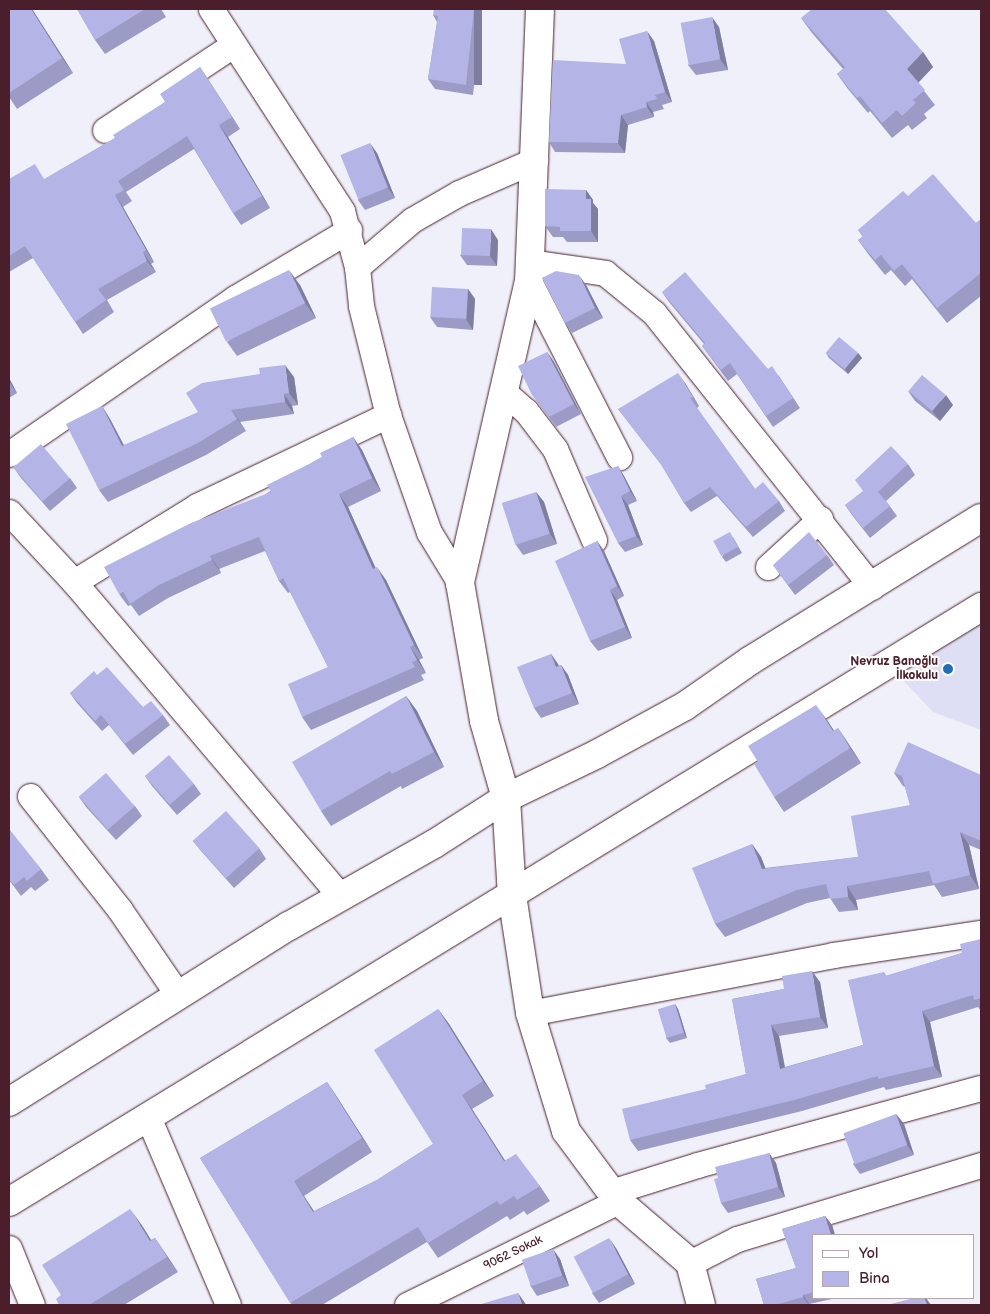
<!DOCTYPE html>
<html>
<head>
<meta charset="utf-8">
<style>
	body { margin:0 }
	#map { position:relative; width:990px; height:1314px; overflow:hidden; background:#f0f0fa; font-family:"Balsamiq Sans",sans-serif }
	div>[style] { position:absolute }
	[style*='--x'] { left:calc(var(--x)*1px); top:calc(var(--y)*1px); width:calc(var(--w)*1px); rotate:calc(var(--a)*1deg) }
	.built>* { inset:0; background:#dedef4 }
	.roads { filter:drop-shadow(0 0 1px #4a1f2b) drop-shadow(0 0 1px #4a1f2b) }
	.minor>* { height:25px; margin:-12.5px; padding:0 12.5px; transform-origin:12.5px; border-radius:12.5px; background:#fff }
	.tertiary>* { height:28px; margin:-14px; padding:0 14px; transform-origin:14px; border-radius:14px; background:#fff }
	.secondary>* { height:28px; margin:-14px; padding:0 14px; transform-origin:14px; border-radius:14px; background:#fff }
	.wall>* { inset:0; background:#9b9bc6 }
	.shaded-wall>* { inset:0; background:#7e7ea1; transform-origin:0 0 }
	.building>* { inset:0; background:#b4b4e6; transform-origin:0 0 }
	.dots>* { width:14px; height:14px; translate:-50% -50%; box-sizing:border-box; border:2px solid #fff; border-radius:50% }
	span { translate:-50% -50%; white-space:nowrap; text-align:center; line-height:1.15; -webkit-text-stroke:4px #fff; paint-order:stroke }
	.poi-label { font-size:12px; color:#4a1f2b; font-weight:700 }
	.right { translate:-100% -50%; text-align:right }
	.street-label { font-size:12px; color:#4a1f2b }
	.frame { position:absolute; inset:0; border:10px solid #4a1f2b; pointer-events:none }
	.legend { position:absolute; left:812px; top:1234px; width:162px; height:65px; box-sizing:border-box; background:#fff; border:1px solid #b7a5aa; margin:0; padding:6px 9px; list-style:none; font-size:15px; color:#4a1f2b }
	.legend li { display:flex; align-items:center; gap:10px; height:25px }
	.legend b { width:25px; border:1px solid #b7a5aa }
</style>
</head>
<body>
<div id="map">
	<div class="built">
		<div style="clip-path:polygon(981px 621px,981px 730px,933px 712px,903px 680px,925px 657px)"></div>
	</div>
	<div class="roads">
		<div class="minor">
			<div style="--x:211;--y:9;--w:241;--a:57"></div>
			<div style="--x:342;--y:211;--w:58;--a:75"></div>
			<div style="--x:357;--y:267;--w:39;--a:84"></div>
			<div style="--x:361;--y:306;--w:112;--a:76.1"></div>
			<div style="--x:388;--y:415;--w:124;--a:70.7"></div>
			<div style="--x:429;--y:532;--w:60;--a:58.7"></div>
			<div style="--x:105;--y:130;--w:154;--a:-33.6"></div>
			<div style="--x:530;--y:262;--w:76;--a:8.3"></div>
			<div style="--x:605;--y:273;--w:63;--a:39.2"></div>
			<div style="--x:654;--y:313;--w:350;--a:51.5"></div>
			<div style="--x:357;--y:267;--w:72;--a:-40.5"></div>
			<div style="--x:412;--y:220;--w:54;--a:-29.9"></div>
			<div style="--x:459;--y:193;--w:83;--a:-23.5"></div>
			<div style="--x:529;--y:281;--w:198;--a:62.9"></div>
			<div style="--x:505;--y:393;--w:28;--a:41"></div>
			<div style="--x:526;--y:411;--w:48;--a:52.7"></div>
			<div style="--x:555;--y:449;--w:99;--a:66.8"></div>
			<div style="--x:9;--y:454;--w:275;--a:-34.6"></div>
			<div style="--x:235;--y:298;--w:133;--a:-30.8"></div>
			<div style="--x:9;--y:512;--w:96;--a:47.1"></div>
			<div style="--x:74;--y:582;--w:413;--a:49.7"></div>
			<div style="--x:768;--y:567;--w:71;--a:-42.7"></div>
			<div style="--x:74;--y:582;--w:145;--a:-31.7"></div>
			<div style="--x:197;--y:506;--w:212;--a:-25.5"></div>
			<div style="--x:30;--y:796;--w:145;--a:51.7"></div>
			<div style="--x:120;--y:910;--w:103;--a:55.7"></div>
			<div style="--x:530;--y:1013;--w:309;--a:-10.8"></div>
			<div style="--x:833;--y:955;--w:150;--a:-8.5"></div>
			<div style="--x:148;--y:1117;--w:204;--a:66.9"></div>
			<div style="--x:611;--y:1192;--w:90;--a:-17.4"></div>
			<div style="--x:697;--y:1165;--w:294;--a:-15.2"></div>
			<div style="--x:9;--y:1248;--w:61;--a:68"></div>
			<div style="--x:690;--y:1263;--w:53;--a:-27.1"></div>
			<div style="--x:737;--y:1239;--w:255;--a:-16.9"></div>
			<div style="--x:407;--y:1305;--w:235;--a:-26.2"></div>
		</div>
		<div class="tertiary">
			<div style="--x:540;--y:9;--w:272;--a:92.3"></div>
			<div style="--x:529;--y:281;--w:310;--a:102.9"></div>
			<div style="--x:460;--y:583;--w:140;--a:80.1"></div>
			<div style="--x:484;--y:721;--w:80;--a:74.1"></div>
			<div style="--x:506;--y:798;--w:97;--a:86.5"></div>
			<div style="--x:512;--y:895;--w:119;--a:81.3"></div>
			<div style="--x:530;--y:1013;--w:123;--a:73"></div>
			<div style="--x:566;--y:1131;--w:87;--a:53.4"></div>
			<div style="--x:618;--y:1201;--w:95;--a:40.7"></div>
			<div style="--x:690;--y:1263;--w:43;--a:75.3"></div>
			<div style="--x:9;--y:1202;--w:1140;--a:-31.47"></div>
		</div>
		<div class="secondary">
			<div style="--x:9;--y:1102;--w:331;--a:-32.2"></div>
			<div style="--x:289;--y:926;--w:167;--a:-29.5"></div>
			<div style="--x:434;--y:844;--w:85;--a:-32.6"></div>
			<div style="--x:506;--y:798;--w:101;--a:-25.8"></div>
			<div style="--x:597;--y:754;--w:100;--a:-28.6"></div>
			<div style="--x:685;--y:706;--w:80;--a:-34.9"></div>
			<div style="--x:751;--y:660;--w:270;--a:-31.7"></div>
		</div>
	</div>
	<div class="wall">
		<div style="clip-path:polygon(9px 9px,32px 9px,73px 73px,17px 109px,9px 97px)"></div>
		<div style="clip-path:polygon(77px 9px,161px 9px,166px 17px,105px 54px,95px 40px)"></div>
		<div style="clip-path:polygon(482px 9px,473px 95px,435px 89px,428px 79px,437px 22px,433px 15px)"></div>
		<div style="clip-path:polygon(801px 18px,923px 52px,933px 67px,918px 83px,935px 105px,924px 114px,927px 118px,912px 130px,908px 125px,892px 138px,870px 111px,868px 113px,848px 89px,837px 74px,843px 69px,812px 33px)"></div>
		<div style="clip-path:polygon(719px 27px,728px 70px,696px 75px,688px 65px)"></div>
		<div style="clip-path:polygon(654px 41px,672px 102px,662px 105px,664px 109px,653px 112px,654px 117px,628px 125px,625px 153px,555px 152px,549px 142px,626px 64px)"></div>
		<div style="clip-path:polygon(200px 67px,240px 129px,228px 137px,270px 208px,241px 225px,233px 213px,194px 149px,126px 192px,132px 201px,123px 207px,154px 262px,151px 264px,156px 272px,107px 300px,114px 312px,83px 334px,33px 258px,9px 272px,9px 179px,45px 179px,115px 138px,165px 102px)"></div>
		<div style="clip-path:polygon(377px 153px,395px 198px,365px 210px,358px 200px)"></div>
		<div style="clip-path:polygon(586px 190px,593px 200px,593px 203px,598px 209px,598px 242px,567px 242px,563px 237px,553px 237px,545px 226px)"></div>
		<div style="clip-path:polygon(908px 196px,976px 223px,981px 219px,981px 296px,947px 323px,912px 279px,905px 286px,891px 270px,885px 275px,869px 255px,858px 240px,863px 237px,858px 230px)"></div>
		<div style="clip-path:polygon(498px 240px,497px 266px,467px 265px,460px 255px)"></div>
		<div style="clip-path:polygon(300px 285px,316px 318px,237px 356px,227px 342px)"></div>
		<div style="clip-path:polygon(586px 285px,603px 318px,572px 333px,565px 323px)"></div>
		<div style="clip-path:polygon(468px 289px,475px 299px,473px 330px,437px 327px,430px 317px)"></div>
		<div style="clip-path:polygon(662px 292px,768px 369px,779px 376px,800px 408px,773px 427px,737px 374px,728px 381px,702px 346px,704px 344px,669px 302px)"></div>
		<div style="clip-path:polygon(547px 352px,554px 362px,581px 414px,556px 427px,531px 393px)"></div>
		<div style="clip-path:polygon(826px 353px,858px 353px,862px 358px,848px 374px,829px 358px)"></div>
		<div style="clip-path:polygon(294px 377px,298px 405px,292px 406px,294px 414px,240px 422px,246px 431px,206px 455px,108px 502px,99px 490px,102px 406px,110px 419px,124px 445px)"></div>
		<div style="clip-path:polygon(9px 378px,17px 393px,9px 398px)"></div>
		<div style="clip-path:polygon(685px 383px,699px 406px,697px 408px,755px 489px,779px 501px,785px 511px,753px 537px,717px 496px,691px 512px,684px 503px,663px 467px,618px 409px)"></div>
		<div style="clip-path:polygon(908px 391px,953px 405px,940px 421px,915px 401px)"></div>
		<div style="clip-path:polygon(353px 437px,362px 450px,381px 491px,348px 507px,375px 568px,386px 580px,423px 658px,419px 660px,426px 673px,421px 675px,424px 680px,311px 730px,302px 717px,328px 667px,290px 592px,288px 593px,279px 581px,265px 551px,219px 569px,221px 573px,168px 598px,139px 616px,131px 605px,128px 606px,119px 594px,313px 462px,322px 457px)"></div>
		<div style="clip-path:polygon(908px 464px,915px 475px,886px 501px,897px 516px,870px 538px,852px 515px,845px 505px)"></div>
		<div style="clip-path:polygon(618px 466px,624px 476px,637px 501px,628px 505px,643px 545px,625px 552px,618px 543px)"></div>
		<div style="clip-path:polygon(14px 468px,70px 478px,77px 488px,50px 511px,21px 478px)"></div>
		<div style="clip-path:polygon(536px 492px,544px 502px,557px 544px,523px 555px,516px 545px)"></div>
		<div style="clip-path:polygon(733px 537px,742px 553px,726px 562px,722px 557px)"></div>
		<div style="clip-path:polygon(597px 541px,604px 551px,624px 596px,617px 600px,632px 638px,598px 651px,590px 641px)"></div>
		<div style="clip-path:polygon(827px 555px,834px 565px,795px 595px,773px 565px)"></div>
		<div style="clip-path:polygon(551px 654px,559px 666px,561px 665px,568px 675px,579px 704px,541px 718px,534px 708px)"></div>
		<div style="clip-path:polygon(97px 675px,143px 707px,163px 715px,170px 725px,133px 755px,109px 725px,102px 731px,77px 703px,70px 693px)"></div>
		<div style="clip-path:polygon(406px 696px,417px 711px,444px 767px,402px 789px,401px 786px,331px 826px,321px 811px)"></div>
		<div style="clip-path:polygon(827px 720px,834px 731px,838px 728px,861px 763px,784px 812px,774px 797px)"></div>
		<div style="clip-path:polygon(894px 773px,981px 775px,981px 850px,969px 845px,979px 889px,942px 897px,934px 885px,856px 900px,858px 910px,839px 912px,830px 898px,807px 903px,725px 937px,715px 924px,752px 844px,761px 857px,765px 868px,858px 857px,910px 805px,905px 787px,903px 786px)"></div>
		<div style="clip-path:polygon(145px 776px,194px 784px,201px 794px,177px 815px,152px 786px)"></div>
		<div style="clip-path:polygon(79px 797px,135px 806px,142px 816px,116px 840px,86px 807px)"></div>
		<div style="clip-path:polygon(9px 831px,41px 869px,49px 880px,35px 891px,31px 887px,21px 896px,9px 880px)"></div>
		<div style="clip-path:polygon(193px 841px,259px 848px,266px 859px,234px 888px,201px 851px)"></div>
		<div style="clip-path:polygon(981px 939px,981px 1011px,978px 1007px,930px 1022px,942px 1077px,886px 1090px,884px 1087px,802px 1111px,638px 1151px,630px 1140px,706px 1089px,746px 1074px,732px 999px,820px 982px,828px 1028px,779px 1036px,785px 1067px,863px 1045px,884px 972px,886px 976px,962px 953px)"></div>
		<div style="clip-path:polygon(675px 1004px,678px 1009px,687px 1038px,670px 1043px,666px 1038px)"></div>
		<div style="clip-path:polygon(438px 1009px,449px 1024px,494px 1096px,472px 1109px,505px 1161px,540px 1186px,550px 1201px,527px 1215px,524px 1211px,510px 1220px,507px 1216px,438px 1258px,427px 1242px,322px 1305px,292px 1305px,200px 1158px,327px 1082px,337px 1097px,372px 1152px,304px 1196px,314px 1211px,377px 1180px,433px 1144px)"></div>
		<div style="clip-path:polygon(896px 1114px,904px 1124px,914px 1155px,860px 1174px,853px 1164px)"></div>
		<div style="clip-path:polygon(769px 1153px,776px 1163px,785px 1197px,728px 1213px,721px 1203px,718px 1178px)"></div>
		<div style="clip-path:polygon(825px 1216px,832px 1225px,835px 1235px,814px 1235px,814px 1298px,837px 1298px,809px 1304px,809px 1305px,764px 1305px,756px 1279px,796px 1268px,782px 1229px)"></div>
		<div style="clip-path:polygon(141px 1224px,151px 1240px,155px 1238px,178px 1272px,124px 1305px,59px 1305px,61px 1295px)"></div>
		<div style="clip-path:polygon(616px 1248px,635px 1284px,599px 1303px,592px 1293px)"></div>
		<div style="clip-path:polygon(560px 1259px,569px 1286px,537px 1296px,530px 1285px)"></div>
	</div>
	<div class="shaded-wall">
		<div style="clip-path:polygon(31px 9px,32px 9px,73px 73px,62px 58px)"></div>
		<div style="left:474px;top:9px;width:8px;height:76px"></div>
		<div style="clip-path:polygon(712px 17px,719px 27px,728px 70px,720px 59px)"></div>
		<div style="clip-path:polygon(647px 31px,654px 41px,672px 102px,665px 92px)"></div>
		<div style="clip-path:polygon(923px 52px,933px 67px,917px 84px,907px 69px)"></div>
		<div style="clip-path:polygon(200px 67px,208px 79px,240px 129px,232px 117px)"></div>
		<div style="clip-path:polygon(646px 102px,653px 112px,654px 117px,647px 107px)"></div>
		<div style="clip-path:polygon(621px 115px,628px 125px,625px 153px,618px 143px)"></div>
		<div style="clip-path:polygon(219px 125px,228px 137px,270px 208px,262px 196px)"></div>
		<div style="clip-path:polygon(370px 143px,377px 153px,395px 198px,388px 188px)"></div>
		<div style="clip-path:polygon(586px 190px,593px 200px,593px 203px,598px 209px,598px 242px,591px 231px,586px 199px)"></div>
		<div style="clip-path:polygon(115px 195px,123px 207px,154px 262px,146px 250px)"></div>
		<div style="clip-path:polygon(491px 229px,498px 240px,497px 266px,490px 256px)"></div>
		<div style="clip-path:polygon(143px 252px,151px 264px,156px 272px,147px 261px)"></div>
		<div style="clip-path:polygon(289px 270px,300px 285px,316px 318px,305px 303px)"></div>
		<div style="clip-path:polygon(579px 275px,586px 285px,603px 318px,595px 308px)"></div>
		<div style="clip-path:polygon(468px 289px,475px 299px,473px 330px,466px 319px)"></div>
		<div style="clip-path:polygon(547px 352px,554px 362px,581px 414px,574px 404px)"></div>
		<div style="clip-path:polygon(858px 353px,862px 358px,848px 374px,845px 369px)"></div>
		<div style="clip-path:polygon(285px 365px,294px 377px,298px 405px,289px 393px)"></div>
		<div style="clip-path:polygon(678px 373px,685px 383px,699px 406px,693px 397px)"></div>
		<div style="clip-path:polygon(9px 378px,17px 393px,10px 383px,9px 380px)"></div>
		<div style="clip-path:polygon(284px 394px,292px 406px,294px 414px,285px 402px)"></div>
		<div style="clip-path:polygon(946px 395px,953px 405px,940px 421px,932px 411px)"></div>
		<div style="clip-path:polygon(102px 406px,110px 419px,130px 458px,122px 446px)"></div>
		<div style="clip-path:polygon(231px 410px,240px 422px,246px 431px,237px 419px)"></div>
		<div style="clip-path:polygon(353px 437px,362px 450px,381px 491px,372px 478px)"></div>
		<div style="clip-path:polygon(618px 466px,624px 476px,637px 501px,630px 491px)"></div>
		<div style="clip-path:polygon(536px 492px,544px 502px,557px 544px,550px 534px)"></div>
		<div style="clip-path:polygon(339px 494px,348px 507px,382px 582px,373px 569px)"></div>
		<div style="clip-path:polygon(621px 496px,628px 505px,643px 545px,636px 536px)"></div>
		<div style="clip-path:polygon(597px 541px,604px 551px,624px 596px,617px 586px)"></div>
		<div style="clip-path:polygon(210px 556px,219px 569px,221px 573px,212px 560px)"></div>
		<div style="clip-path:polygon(377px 567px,386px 580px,423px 658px,414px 645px)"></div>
		<div style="clip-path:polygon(610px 590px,617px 600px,632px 638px,625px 627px)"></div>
		<div style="clip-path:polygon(410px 647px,419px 660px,426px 673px,417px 660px)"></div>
		<div style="clip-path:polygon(551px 654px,558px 664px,563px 677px,556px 667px)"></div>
		<div style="clip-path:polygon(561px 665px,568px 675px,579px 704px,572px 693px)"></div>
		<div style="clip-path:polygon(406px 696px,417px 711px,444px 767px,434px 752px)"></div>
		<div style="clip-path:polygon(816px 705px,827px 720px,844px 746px,833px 731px)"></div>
		<div style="clip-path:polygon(838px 728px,848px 743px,861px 763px,850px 748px)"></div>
		<div style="clip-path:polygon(960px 832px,969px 845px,979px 889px,970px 875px)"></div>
		<div style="clip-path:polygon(752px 844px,761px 857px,771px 882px,762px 869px)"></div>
		<div style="clip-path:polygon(847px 886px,856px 900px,858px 910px,848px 897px)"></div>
		<div style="clip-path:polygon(812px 971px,820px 982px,828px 1028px,820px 1017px)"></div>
		<div style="clip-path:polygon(675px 1004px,678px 1009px,687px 1038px,684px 1033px)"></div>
		<div style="clip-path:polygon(438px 1009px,449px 1024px,494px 1096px,483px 1081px)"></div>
		<div style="clip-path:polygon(922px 1011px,930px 1022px,942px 1077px,934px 1066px)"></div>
		<div style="clip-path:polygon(771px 1025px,779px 1036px,787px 1080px,780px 1069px)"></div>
		<div style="clip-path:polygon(327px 1082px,337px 1097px,372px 1152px,362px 1138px)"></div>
		<div style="clip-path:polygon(462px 1095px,472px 1109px,515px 1176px,504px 1161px)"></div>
		<div style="clip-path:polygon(896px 1114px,904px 1124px,914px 1155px,907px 1145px)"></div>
		<div style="clip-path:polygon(769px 1153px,776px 1163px,785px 1197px,778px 1187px)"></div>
		<div style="clip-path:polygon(294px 1181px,304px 1196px,323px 1226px,313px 1212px)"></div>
		<div style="clip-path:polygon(130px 1209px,141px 1224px,161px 1256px,150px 1241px)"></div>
		<div style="clip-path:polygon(825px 1216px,832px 1225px,835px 1235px,831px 1235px)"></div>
		<div style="clip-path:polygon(155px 1238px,165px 1253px,178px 1272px,167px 1257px)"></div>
		<div style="clip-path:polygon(609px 1238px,616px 1248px,635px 1284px,628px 1274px)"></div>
		<div style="clip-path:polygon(553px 1249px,560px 1259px,569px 1286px,562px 1275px)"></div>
		<div style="clip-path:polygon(518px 1293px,525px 1303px,526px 1305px,522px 1305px)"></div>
		<div style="clip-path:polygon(803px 1295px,809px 1304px,809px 1305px,803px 1297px)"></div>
		<div style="clip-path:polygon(924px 1298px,926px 1298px,931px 1305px,927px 1305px)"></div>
	</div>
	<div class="building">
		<div style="clip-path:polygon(9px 9px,31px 9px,62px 58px,9px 93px)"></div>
		<div style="clip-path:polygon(77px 9px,145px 9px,95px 40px)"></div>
		<div style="clip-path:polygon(434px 9px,474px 9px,466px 85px,428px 79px,438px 16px,433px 15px)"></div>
		<div style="clip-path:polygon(812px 9px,885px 9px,923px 52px,907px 69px,925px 90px,913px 100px,916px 103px,902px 116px,897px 110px,882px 123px,860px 96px,857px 98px,837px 74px,845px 67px,801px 18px)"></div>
		<div style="left:712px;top:17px;width:43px;height:32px;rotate:79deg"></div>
		<div style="clip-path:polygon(647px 31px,665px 92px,655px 95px,657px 99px,646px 102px,647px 107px,621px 115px,618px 143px,549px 142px,553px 60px,626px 64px,619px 39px)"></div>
		<div style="clip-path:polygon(200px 67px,232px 117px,219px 125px,262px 196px,233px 213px,187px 136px,118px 181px,124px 190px,115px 195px,146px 250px,143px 252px,147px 261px,98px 289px,106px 300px,75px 322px,25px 246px,9px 256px,9px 179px,35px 164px,44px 179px,115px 138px,113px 135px,165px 102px,160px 94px)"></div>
		<div style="left:370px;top:143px;width:48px;height:32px;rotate:68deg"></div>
		<div style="clip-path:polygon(933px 174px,976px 223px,981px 219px,981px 273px,937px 308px,902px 264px,894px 271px,881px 255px,875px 260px,858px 240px,863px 236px,858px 230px,903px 191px,908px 196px)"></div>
		<div style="clip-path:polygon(545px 189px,586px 190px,586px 199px,591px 199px,591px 231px,560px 231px,560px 227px,545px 226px)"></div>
		<div style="left:462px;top:228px;width:29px;height:27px;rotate:2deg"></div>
		<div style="left:289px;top:270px;width:37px;height:88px;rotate:64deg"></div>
		<div style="clip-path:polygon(556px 271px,579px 275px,595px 308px,565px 323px,542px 278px)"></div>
		<div style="clip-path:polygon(685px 272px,768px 369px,772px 366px,793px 398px,766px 416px,730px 363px,721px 370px,702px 346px,705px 343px,662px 292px)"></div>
		<div style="left:432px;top:287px;width:36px;height:30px;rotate:3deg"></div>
		<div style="left:839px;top:337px;width:25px;height:21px;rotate:40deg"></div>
		<div style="clip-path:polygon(547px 352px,574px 404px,549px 417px,531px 393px,518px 366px)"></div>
		<div style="clip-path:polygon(285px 365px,289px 393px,284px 394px,285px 402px,231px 410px,237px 419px,198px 443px,99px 490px,66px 424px,102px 406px,122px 446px,198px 412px,186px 393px,202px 383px,260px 374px,259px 368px)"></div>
		<div style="clip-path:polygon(678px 373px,693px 397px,690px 398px,755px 489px,763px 482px,779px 501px,746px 527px,710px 487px,684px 503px,660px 463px,618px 409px)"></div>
		<div style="left:922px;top:375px;width:31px;height:21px;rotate:40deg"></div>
		<div style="clip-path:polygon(353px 437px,372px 478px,339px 494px,373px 569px,377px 567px,414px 645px,410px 647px,417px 660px,412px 662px,415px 667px,302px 717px,288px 684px,328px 667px,283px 578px,279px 581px,259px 537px,210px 556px,212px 560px,159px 585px,130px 604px,123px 591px,119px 594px,104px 567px,191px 523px,271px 492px,267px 485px,313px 462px,322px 457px,320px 453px)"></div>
		<div style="left:41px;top:444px;width:45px;height:36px;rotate:50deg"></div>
		<div style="clip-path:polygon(891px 446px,908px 464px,878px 492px,890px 506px,863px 528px,845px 505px,863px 491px,855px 480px)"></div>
		<div style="clip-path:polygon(618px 466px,630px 491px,621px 496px,636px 536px,618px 543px,585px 477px)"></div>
		<div style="left:536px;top:492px;width:44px;height:36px;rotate:72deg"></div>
		<div style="left:730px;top:532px;width:17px;height:19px;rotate:62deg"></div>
		<div style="clip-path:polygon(809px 532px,827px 555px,788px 585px,773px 565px)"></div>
		<div style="clip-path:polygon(597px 541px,617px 586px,610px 590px,625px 627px,590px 641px,555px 561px)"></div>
		<div style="clip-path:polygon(551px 654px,556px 667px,561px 665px,572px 693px,534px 708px,517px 667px)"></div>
		<div style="clip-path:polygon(107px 667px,143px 707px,151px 701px,163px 715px,125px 744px,101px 715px,95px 721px,70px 693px,94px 671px,97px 675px)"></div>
		<div style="clip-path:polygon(406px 696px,434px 752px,392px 774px,390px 771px,321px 811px,292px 762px)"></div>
		<div style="clip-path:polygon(816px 705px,833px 731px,838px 728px,850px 748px,774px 797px,754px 764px,758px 762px,748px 746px)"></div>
		<div style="clip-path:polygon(908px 742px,981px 775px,981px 841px,960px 832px,970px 875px,933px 884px,929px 871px,847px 886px,848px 897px,830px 899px,826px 884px,797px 890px,715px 924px,692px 868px,752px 844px,762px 869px,858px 857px,851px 816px,910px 805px,902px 776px,894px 773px)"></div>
		<div style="left:169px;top:755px;width:38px;height:32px;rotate:49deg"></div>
		<div style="left:106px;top:773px;width:44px;height:36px;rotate:49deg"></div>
		<div style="left:226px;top:811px;width:50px;height:45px;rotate:48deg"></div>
		<div style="clip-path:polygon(10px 830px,41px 869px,27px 881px,24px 877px,14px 885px,9px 879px,9px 831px)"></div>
		<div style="clip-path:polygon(981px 939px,981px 998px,974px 1000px,973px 995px,922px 1011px,934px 1066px,878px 1079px,878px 1076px,794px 1100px,630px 1140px,622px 1109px,706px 1089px,705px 1085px,746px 1074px,732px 999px,784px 989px,782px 976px,812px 971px,820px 1017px,771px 1025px,780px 1069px,863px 1045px,848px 980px,884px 972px,885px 976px,962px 953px,960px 944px)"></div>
		<div style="left:675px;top:1004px;width:30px;height:18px;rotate:73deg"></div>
		<div style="clip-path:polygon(438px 1009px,483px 1081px,462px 1095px,504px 1161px,516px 1154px,540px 1186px,517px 1200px,514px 1196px,500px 1205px,497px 1201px,428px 1243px,418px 1227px,290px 1303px,200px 1158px,327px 1082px,362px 1138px,294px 1181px,313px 1212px,377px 1180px,433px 1144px,374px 1050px)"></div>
		<div style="left:896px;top:1114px;width:33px;height:56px;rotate:70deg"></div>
		<div style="clip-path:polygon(769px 1153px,778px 1187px,721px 1203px,714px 1179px,718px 1178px,715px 1167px)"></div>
		<div style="clip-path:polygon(130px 1209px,150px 1241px,155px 1238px,167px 1257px,89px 1305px,59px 1305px,56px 1299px,61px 1295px,42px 1265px)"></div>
		<div style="clip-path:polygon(825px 1216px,831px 1235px,814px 1235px,814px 1292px,803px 1295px,803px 1297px,775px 1305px,764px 1305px,756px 1279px,796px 1268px,782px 1229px)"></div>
		<div style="left:609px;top:1238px;width:41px;height:40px;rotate:62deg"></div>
		<div style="left:553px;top:1249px;width:28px;height:33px;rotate:71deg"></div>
		<div style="clip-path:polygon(518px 1293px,522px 1305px,478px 1305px)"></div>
		<div style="clip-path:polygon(914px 1298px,924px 1298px,927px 1305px,887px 1305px)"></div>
	</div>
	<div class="dots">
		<div style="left:948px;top:669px;background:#1f6fb2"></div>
	</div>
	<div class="poi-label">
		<span class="right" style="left:938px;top:669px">Nevruz Banoğlu<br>İlkokulu</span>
	</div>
	<div class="street-label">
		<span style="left:513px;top:1253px;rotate:-26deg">9062 Sokak</span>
	</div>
	<div class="frame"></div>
	<ul class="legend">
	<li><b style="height:6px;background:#fff"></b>Yol</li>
	<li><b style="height:14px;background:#b4b4e6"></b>Bina</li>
	</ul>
</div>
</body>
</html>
